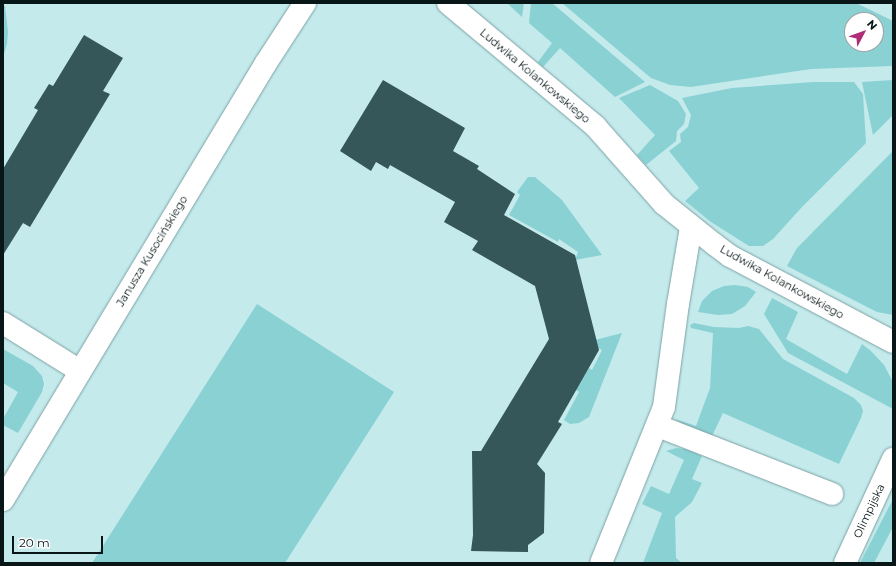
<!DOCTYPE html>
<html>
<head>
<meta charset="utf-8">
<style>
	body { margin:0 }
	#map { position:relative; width:896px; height:566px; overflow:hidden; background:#c4eaec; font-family:Montserrat,sans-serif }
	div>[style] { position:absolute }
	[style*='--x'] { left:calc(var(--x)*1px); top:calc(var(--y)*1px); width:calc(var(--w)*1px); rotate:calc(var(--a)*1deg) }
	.green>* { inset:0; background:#8ad1d4 }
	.building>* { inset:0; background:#365759 }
	.roads { filter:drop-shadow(0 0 1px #7da1a3) drop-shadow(0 0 1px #7da1a3) }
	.minor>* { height:22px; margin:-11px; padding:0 11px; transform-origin:11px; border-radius:11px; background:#fff }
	span { translate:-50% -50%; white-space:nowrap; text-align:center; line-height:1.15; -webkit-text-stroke:4px #fff; paint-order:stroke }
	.street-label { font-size:11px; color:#081617 }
	.frame { position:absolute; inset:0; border:4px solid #081617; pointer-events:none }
	.north { position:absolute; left:844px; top:12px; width:40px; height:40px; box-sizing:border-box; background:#fff; border:1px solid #9ca2a2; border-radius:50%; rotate:49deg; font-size:11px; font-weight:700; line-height:16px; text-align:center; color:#081617 }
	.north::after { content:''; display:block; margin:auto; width:14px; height:18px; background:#af2e79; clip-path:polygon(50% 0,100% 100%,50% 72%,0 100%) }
	.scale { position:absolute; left:12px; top:536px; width:91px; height:18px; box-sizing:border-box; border:2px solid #081617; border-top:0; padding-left:5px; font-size:12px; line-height:14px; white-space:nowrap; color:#081617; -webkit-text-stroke:3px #fff; paint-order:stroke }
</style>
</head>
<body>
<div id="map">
	<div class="green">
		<div style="clip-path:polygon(507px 3px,524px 3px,522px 17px)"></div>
		<div style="clip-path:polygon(531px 3px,552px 3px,645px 82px,615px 97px,560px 48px,543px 67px,538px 62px,552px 43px,529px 23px)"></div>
		<div style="clip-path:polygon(evenodd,562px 3px,856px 3px,893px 21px,893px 66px,811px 69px,691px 87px,670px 85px,651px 78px,562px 3px,852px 20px,876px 20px,876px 44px,852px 44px,852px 20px)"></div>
		<div style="clip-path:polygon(3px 6px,5px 6px,8px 32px,7px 44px,3px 57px)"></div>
		<div style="clip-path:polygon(893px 80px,893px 115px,873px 135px,862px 82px)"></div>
		<div style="clip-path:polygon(813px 82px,854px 82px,863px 94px,866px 143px,802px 207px,773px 239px,763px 246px,749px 246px,711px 222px,685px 201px,699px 188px,669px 151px,681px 142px,680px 134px,688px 127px,691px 115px,682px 98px,732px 88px)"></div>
		<div style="clip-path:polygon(650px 85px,678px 101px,686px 114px,684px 124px,677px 131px,676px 141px,646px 165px,637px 155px,655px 135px,619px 98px)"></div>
		<div style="clip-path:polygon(893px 151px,893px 315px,877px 312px,787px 266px,797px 248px)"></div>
		<div style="clip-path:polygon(528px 177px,535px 177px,562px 200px,602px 255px,575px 260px,578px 252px,559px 239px,558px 242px,509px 215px,520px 195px,517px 192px)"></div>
		<div style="clip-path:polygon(735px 285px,748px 287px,756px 292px,745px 306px,732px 314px,718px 315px,698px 312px,702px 301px,712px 291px,724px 286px)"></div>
		<div style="clip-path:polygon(772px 298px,798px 312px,786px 339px,847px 374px,862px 344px,871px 351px,884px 365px,893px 382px,893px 409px,788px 353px,764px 314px)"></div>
		<div style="clip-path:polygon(257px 304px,394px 392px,285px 563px,92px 563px)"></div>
		<div style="clip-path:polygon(694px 323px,714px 327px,739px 328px,748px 326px,759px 329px,783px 359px,854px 398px,861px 405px,863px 411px,861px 418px,839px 464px,723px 413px,712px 436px,693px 431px,675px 419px,696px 426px,710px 388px,713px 333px,691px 328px,690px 325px)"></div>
		<div style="clip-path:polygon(622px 333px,589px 417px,579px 423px,570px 424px,564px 420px,579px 392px,575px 389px,589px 368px,592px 370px,602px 350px,591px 344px,591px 341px)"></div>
		<div style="clip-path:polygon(3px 349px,33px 366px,42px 376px,44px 384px,42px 392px,18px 433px,3px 425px,3px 419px,18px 392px,3px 383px)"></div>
		<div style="clip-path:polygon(676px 448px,686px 449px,702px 456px,692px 479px,702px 483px,692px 502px,675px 517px,676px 558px,682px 563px,643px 563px,662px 513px,642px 504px,651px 486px,669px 494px,684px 460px,666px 451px)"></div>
		<div style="clip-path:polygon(893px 499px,893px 527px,874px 563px,860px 563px)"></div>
	</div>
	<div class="building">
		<div style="clip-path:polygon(84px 35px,123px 58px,103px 91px,110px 94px,30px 227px,23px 223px,3px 255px,3px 169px,38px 110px,34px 108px,49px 84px,53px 86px)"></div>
		<div style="clip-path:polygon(383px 80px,465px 128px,453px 151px,479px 166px,477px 169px,515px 194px,504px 215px,575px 255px,599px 350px,558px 422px,562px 424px,537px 464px,545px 473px,544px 533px,528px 545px,528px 552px,471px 551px,473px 535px,472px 451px,481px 451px,549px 339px,535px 286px,472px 250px,478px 241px,444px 222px,455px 202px,390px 165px,388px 169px,376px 162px,371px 171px,340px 151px)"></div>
	</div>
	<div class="roads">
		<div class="minor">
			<div style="--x:448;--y:3;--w:192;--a:39.9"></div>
			<div style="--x:595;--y:126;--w:104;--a:48.5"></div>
			<div style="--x:664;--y:204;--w:64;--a:38.7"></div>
			<div style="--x:714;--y:244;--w:20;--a:37"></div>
			<div style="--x:730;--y:256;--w:184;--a:27.8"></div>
			<div style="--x:3;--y:323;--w:91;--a:31.9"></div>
			<div style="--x:658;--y:426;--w:187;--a:21.3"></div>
			<div style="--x:3;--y:500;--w:510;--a:-58.96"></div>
			<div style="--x:266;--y:63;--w:72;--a:-57"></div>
			<div style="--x:601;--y:563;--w:168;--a:-68"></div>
			<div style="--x:664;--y:407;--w:104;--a:-82.3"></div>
			<div style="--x:678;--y:304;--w:78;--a:-80.4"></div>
			<div style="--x:845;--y:563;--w:115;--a:-65.2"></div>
		</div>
	</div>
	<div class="street-label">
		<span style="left:535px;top:76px;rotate:40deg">Ludwika Kolankowskiego</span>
		<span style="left:152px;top:251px;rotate:-59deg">Janusza Kusocińskiego</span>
		<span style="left:782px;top:282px;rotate:29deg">Ludwika Kolankowskiego</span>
		<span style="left:869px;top:511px;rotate:-65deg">Olimpijska</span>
	</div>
	<div class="frame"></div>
	<div class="north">N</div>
	<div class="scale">20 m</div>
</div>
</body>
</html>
